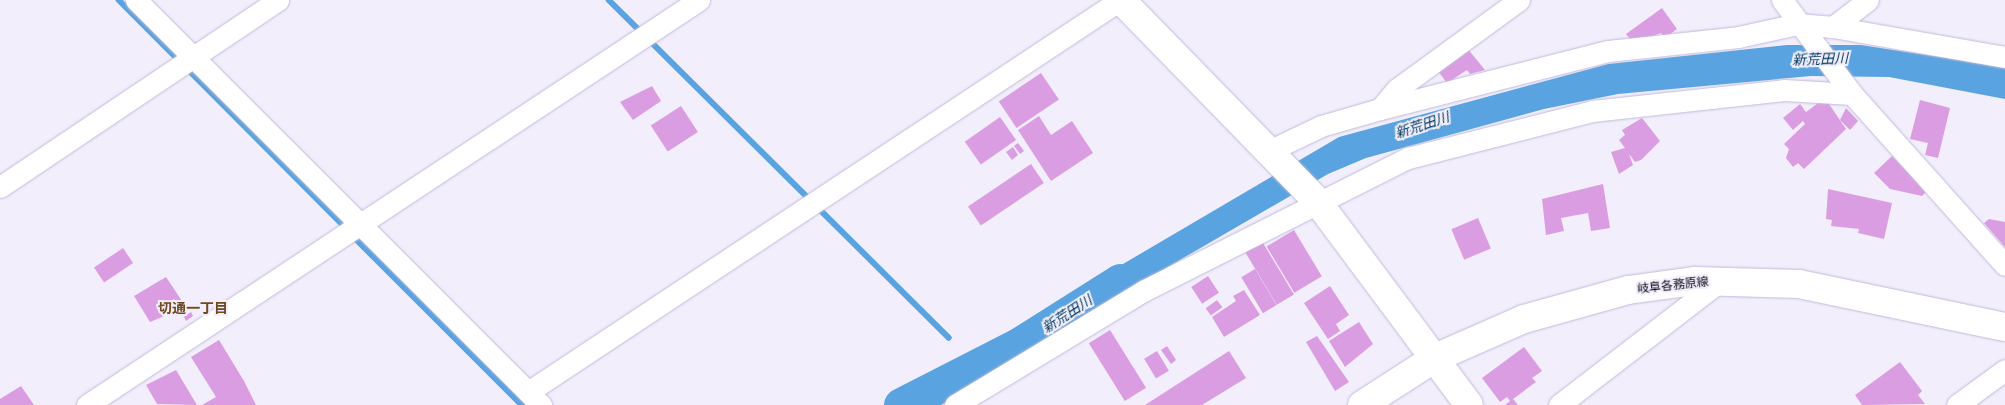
<!DOCTYPE html>
<html>
<head>
<meta charset="utf-8">
<style>
	body { margin:0 }
	#map { position:relative; width:2005px; height:405px; overflow:hidden; background:#f2eefc; font-family:"Public Sans","Noto Sans JP",sans-serif }
	div>[style] { position:absolute }
	[style*='--x'] { left:calc(var(--x)*1px); top:calc(var(--y)*1px); width:calc(var(--w)*1px); rotate:calc(var(--a)*1deg) }
	.water>* { inset:0; background:#59a3e0 }
	.stream>* { height:5.5px; margin:-2.75px; padding:0 2.75px; transform-origin:2.75px; border-radius:2.75px; background:#59a3e0 }
	.river>* { height:35px; margin:-17.5px; padding:0 17.5px; transform-origin:17.5px; border-radius:17.5px; background:#59a3e0 }
	.building>* { inset:0; background:#db9de2; transform-origin:0 0 }
	.roads { filter:drop-shadow(0 0 1px #c2b9d9) drop-shadow(0 0 1px #c2b9d9) }
	.street>* { height:21px; margin:-10.5px; padding:0 10.5px; transform-origin:10.5px; border-radius:10.5px; background:#fff }
	.secondary>* { height:28px; margin:-14px; padding:0 14px; transform-origin:14px; border-radius:14px; background:#fff }
	span { translate:-50% -50%; white-space:nowrap; text-align:center; line-height:1.15; -webkit-text-stroke:4px #f2eefc; paint-order:stroke }
	.street-label { font-size:12px; color:#0d0a14 }
	.water-label { font-size:14px; color:#003a61; font-style:italic }
	.neighbourhood-label { font-size:14px; color:#6f481b; font-weight:700 }
</style>
</head>
<body>
<div id="map">
	<div class="water">
		<div style="clip-path:polygon(1787px 45px,1861px 45px,2005px 67px,2005px 99px,1889px 77px,1811px 76px,1618px 94px,1544px 109px,1366px 158px,1328px 174px,1085px 315px,1072px 294px,1339px 137px,1608px 64px)"></div>
	</div>
	<div class="stream">
		<div style="--x:119;--y:0;--w:322;--a:45.1"></div>
		<div style="--x:609;--y:0;--w:479;--a:44.8"></div>
		<div style="--x:352;--y:235;--w:240;--a:45"></div>
	</div>
	<div class="river">
		<div style="--x:901;--y:405;--w:134;--a:-27.1"></div>
		<div style="--x:1020;--y:344;--w:118;--a:-32.2"></div>
	</div>
	<div class="building">
		<div style="clip-path:polygon(1662px 8px,1677px 29px,1665px 38px,1661px 33px,1633px 43px,1626px 34px)"></div>
		<div style="clip-path:polygon(1467px 48px,1485px 70px,1470px 74px,1467px 70px,1447px 83px,1437px 70px)"></div>
		<div style="left:1041px;top:73px;width:32px;height:51px;rotate:56deg"></div>
		<div style="clip-path:polygon(652px 86px,661px 101px,633px 120px,620px 102px)"></div>
		<div style="clip-path:polygon(1825px 98px,1846px 129px,1804px 169px,1798px 163px,1793px 167px,1786px 158px,1789px 149px,1784px 144px,1805px 124px,1803px 121px,1793px 130px,1783px 118px,1800px 104px,1806px 112px)"></div>
		<div style="clip-path:polygon(1920px 100px,1950px 108px,1938px 158px,1925px 155px,1928px 143px,1910px 139px)"></div>
		<div style="left:681px;top:106px;width:31px;height:36px;rotate:57deg"></div>
		<div style="clip-path:polygon(1846px 108px,1858px 121px,1850px 130px,1840px 120px)"></div>
		<div style="clip-path:polygon(1039px 116px,1051px 135px,1072px 121px,1093px 153px,1051px 181px,1018px 130px)"></div>
		<div style="left:1000px;top:117px;width:28px;height:43px;rotate:55deg"></div>
		<div style="clip-path:polygon(1642px 118px,1660px 141px,1641px 160px,1635px 162px,1629px 154px,1633px 165px,1619px 174px,1611px 152px,1625px 148px,1619px 140px,1625px 135px,1622px 130px)"></div>
		<div style="left:1018px;top:143px;width:10px;height:5px;rotate:53deg"></div>
		<div style="clip-path:polygon(1013px 147px,1018px 155px,1012px 160px,1006px 152px)"></div>
		<div style="clip-path:polygon(1892px 156px,1926px 192px,1922px 196px,1890px 189px,1874px 173px)"></div>
		<div style="left:1031px;top:164px;width:23px;height:76px;rotate:56deg"></div>
		<div style="clip-path:polygon(1603px 184px,1610px 228px,1591px 231px,1588px 213px,1561px 218px,1564px 231px,1546px 235px,1542px 199px)"></div>
		<div style="clip-path:polygon(1828px 189px,1892px 203px,1884px 239px,1858px 233px,1859px 229px,1831px 226px,1832px 220px,1826px 219px)"></div>
		<div style="left:1478px;top:218px;width:33px;height:29px;rotate:67deg"></div>
		<div style="clip-path:polygon(1989px 219px,2005px 222px,2005px 247px,1984px 223px)"></div>
		<div style="left:1294px;top:230px;width:54px;height:32px;rotate:59deg"></div>
		<div style="left:1260px;top:238px;width:66px;height:20px;rotate:59deg"></div>
		<div style="left:123px;top:248px;width:18px;height:35px;rotate:56deg"></div>
		<div style="left:1255px;top:269px;width:42px;height:16px;rotate:59deg"></div>
		<div style="left:1208px;top:276px;width:20px;height:20px;rotate:57deg"></div>
		<div style="clip-path:polygon(166px 277px,186px 307px,150px 322px,134px 296px)"></div>
		<div style="clip-path:polygon(1330px 286px,1349px 315px,1336px 324px,1340px 331px,1328px 339px,1304px 303px)"></div>
		<div style="clip-path:polygon(1244px 290px,1260px 315px,1224px 337px,1212px 317px,1236px 301px,1233px 296px)"></div>
		<div style="left:1217px;top:300px;width:9px;height:14px;rotate:54deg"></div>
		<div style="clip-path:polygon(191px 312px,193px 316px,186px 321px,184px 317px)"></div>
		<div style="clip-path:polygon(1359px 322px,1373px 344px,1345px 367px,1329px 341px)"></div>
		<div style="left:1110px;top:330px;width:68px;height:25px;rotate:58deg"></div>
		<div style="clip-path:polygon(1317px 336px,1349px 382px,1335px 391px,1306px 342px)"></div>
		<div style="clip-path:polygon(219px 340px,244px 381px,256px 405px,202px 405px,216px 397px,191px 357px)"></div>
		<div style="clip-path:polygon(1167px 346px,1176px 360px,1171px 364px,1161px 350px)"></div>
		<div style="clip-path:polygon(1524px 347px,1542px 371px,1532px 378px,1536px 382px,1513px 399px,1518px 405px,1505px 405px,1510px 401px,1507px 397px,1500px 402px,1482px 378px)"></div>
		<div style="left:1157px;top:351px;width:23px;height:15px;rotate:59deg"></div>
		<div style="clip-path:polygon(1229px 351px,1246px 378px,1202px 405px,1145px 405px)"></div>
		<div style="clip-path:polygon(1900px 362px,1922px 391px,1918px 395px,1925px 404px,1862px 405px,1855px 395px)"></div>
		<div style="clip-path:polygon(176px 370px,197px 405px,157px 404px,146px 385px)"></div>
		<div style="clip-path:polygon(21px 386px,34px 405px,0 405px,0 399px)"></div>
	</div>
	<div class="roads">
		<div class="street">
			<div style="--x:136;--y:0;--w:573;--a:45"></div>
			<div style="--x:1782;--y:0;--w:117;--a:53.3"></div>
			<div style="--x:1852;--y:94;--w:229;--a:48.2"></div>
			<div style="--x:1833;--y:27;--w:175;--a:9.9"></div>
			<div style="--x:1380;--y:109;--w:235;--a:-14.3"></div>
			<div style="--x:1608;--y:51;--w:131;--a:-6.1"></div>
			<div style="--x:1738;--y:37;--w:61;--a:-12.2"></div>
			<div style="--x:1798;--y:24;--w:35;--a:5"></div>
			<div style="--x:1833;--y:27;--w:44;--a:-37.6"></div>
			<div style="--x:1271;--y:150;--w:55;--a:-25.6"></div>
			<div style="--x:1321;--y:126;--w:61;--a:-16.1"></div>
			<div style="--x:1380;--y:109;--w:26;--a:-50"></div>
			<div style="--x:1397;--y:89;--w:151;--a:-36.1"></div>
			<div style="--x:0;--y:187;--w:335;--a:-33.9"></div>
			<div style="--x:528;--y:392;--w:710;--a:-33.51"></div>
			<div style="--x:87;--y:405;--w:734;--a:-33.5"></div>
			<div style="--x:955;--y:405;--w:220;--a:-31.2"></div>
			<div style="--x:1143;--y:291;--w:297;--a:-26.7"></div>
			<div style="--x:1408;--y:158;--w:190;--a:-14.3"></div>
			<div style="--x:1592;--y:111;--w:193;--a:-6.2"></div>
			<div style="--x:1784;--y:90;--w:68;--a:3.4"></div>
			<div style="--x:1559;--y:405;--w:202;--a:-37.6"></div>
			<div style="--x:1957;--y:405;--w:59;--a:-36.1"></div>
		</div>
		<div class="secondary">
			<div style="--x:1121;--y:0;--w:281;--a:45.7"></div>
			<div style="--x:1317;--y:201;--w:254;--a:53.3"></div>
			<div style="--x:1362;--y:405;--w:87;--a:-32.8"></div>
			<div style="--x:1435;--y:358;--w:97;--a:-23.7"></div>
			<div style="--x:1524;--y:319;--w:108;--a:-15.6"></div>
			<div style="--x:1628;--y:290;--w:68;--a:-7.7"></div>
			<div style="--x:1695;--y:281;--w:104;--a:1.7"></div>
			<div style="--x:1799;--y:284;--w:210;--a:11.8"></div>
		</div>
	</div>
	<div class="street-label">
		<span style="left:1673px;top:286px;rotate:-6deg">岐阜各務原線</span>
	</div>
	<div class="water-label">
		<span style="left:1820px;top:59px;rotate:-2deg">新荒田川</span>
		<span style="left:1422px;top:125px;rotate:-18deg">新荒田川</span>
		<span style="left:1067px;top:314px;rotate:-33deg">新荒田川</span>
	</div>
	<div class="neighbourhood-label">
		<span style="left:193px;top:308px">切通一丁目</span>
	</div>
</div>
</body>
</html>
